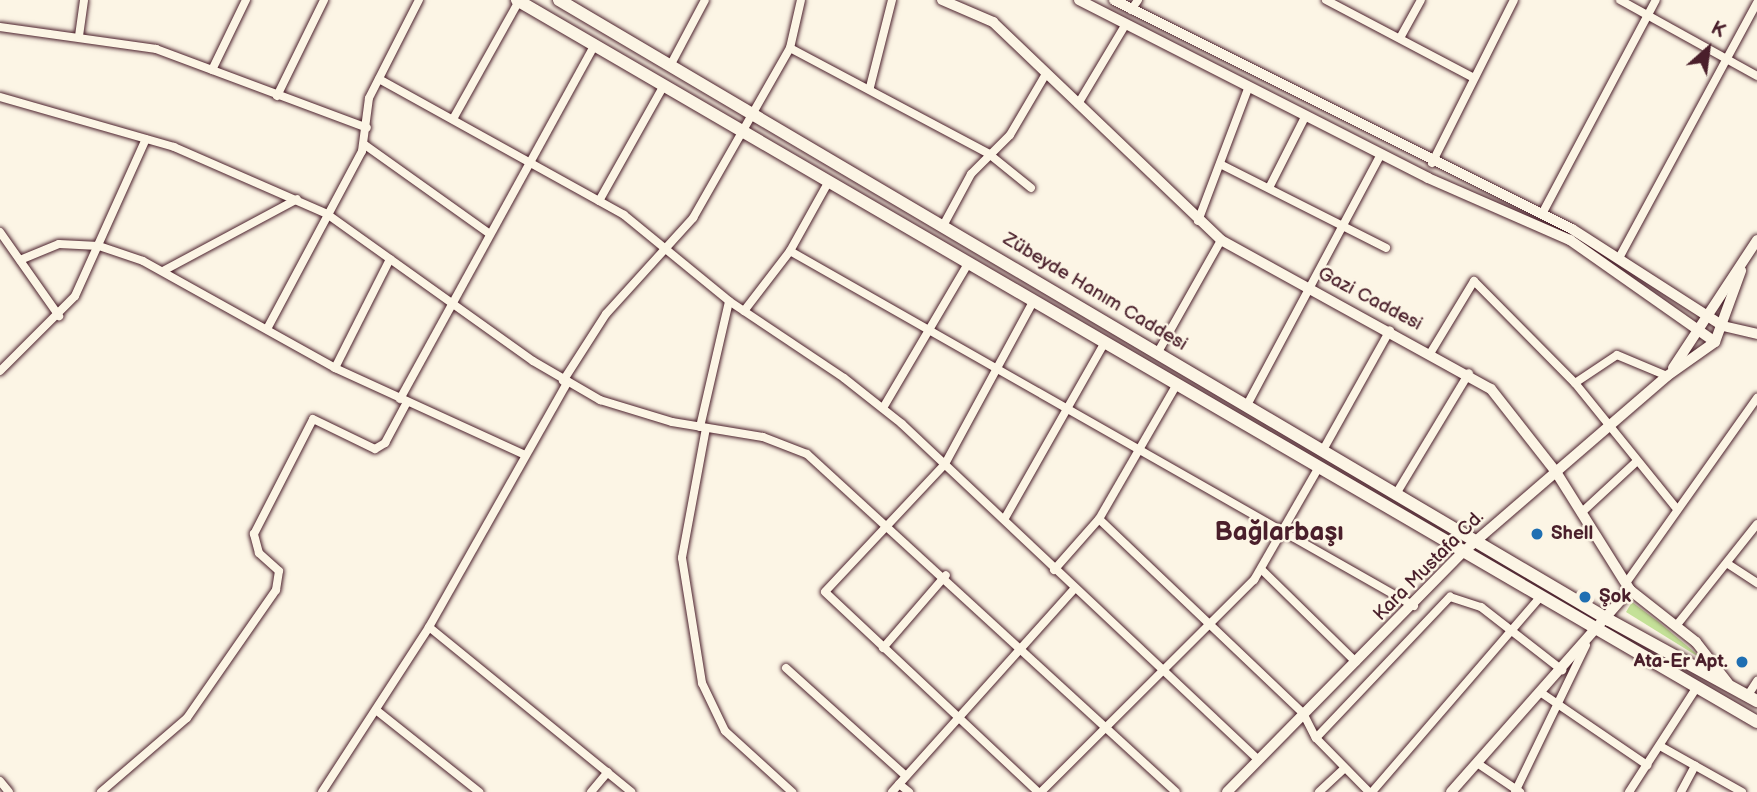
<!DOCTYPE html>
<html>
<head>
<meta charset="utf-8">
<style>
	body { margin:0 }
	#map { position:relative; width:1757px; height:792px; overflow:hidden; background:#fcf5e5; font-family:"Balsamiq Sans",sans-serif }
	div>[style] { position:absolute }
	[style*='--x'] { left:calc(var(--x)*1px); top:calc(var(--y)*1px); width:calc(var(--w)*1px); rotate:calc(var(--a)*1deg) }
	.green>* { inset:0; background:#c4e198 }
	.roads { filter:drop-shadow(0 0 2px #4a1f2b) drop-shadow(0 0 2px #4a1f2b) }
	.street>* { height:8px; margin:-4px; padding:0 4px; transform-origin:4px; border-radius:4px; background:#fcf5e5 }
	.secondary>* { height:10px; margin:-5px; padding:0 5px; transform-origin:5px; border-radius:5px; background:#fcf5e5 }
	.primary>* { height:12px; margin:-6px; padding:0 6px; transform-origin:6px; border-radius:6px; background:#fcf5e5 }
	.dots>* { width:19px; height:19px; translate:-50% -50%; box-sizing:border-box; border:4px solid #fcf5e5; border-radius:50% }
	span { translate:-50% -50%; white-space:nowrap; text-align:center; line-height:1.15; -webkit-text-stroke:5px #fcf5e5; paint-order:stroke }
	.street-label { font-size:19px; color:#4a1f2b }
	.poi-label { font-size:19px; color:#4a1f2b; font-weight:700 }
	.left { translate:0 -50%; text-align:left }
	.right { translate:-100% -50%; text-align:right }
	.district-label { font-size:26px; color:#4a1f2b; font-weight:700 }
	.north { position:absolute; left:1673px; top:14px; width:70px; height:70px; -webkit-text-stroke:5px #fcf5e5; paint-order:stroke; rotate:28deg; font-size:19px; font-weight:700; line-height:28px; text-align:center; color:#4a1f2b }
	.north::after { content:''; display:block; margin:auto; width:24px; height:32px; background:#4a1f2b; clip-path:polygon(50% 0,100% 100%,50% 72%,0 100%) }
</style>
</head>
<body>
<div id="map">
	<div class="green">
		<div style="clip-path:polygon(1632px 602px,1660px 623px,1705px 661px,1626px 612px)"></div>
	</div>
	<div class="roads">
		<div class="street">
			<div style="--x:1326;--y:0;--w:167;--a:27.8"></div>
			<div style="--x:1620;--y:0;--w:157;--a:29"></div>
			<div style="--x:1131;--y:10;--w:12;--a:-55"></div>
			<div style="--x:0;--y:27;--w:158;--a:8"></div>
			<div style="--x:156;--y:49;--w:225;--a:20.5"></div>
			<div style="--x:79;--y:36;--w:36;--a:-82"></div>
			<div style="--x:1400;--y:38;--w:43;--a:-61.1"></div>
			<div style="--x:790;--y:48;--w:225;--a:28"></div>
			<div style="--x:989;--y:154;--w:54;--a:39"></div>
			<div style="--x:671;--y:64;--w:72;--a:-62"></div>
			<div style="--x:212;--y:70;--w:78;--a:-64.1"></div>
			<div style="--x:379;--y:79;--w:280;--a:29"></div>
			<div style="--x:624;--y:215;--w:136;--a:39.3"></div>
			<div style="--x:729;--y:301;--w:138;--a:33.8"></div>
			<div style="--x:844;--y:378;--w:74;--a:38.4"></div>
			<div style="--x:902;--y:424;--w:489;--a:43.3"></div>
			<div style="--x:870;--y:87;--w:90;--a:-75.8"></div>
			<div style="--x:277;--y:96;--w:107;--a:-63.9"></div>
			<div style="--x:0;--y:97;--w:181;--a:16"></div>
			<div style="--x:174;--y:147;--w:167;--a:23.6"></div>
			<div style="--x:327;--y:214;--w:253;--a:35.5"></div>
			<div style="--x:533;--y:361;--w:78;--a:30.2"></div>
			<div style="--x:600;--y:400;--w:75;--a:17"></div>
			<div style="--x:672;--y:422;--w:92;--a:9.4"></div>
			<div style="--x:763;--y:437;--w:47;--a:21.1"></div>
			<div style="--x:807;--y:454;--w:500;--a:42.49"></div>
			<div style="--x:1078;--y:104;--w:90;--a:-59.1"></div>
			<div style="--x:453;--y:119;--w:135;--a:-60.8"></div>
			<div style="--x:365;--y:145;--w:153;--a:35.5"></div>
			<div style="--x:1432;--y:163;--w:182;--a:-63.3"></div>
			<div style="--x:1220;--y:164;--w:186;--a:26.8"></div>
			<div style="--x:1270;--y:186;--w:77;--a:-63.1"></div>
			<div style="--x:599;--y:201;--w:133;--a:-60.7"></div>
			<div style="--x:1542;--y:214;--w:242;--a:-62"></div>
			<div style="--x:1198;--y:221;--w:141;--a:-69.3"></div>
			<div style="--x:944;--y:224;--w:57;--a:-61.6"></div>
			<div style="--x:971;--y:174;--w:55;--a:-45"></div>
			<div style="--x:1010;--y:135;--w:71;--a:-59.5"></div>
			<div style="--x:0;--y:232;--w:103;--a:54.9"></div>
			<div style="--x:790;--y:251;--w:718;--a:29.64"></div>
			<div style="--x:1619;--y:258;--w:290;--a:-61.6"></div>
			<div style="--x:20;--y:260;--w:42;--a:-22.3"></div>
			<div style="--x:59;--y:244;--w:40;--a:2.9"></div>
			<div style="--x:99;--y:246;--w:46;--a:18.8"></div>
			<div style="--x:143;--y:261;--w:220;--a:29.1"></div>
			<div style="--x:335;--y:368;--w:209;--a:24.6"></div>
			<div style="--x:163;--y:271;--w:152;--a:-28.2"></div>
			<div style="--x:1034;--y:300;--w:187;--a:118.5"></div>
			<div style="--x:945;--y:464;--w:175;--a:133.2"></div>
			<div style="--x:825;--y:592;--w:292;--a:43.2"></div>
			<div style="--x:744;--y:311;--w:76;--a:-52.5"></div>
			<div style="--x:790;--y:251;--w:80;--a:-60.9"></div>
			<div style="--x:267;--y:329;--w:202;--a:-61.9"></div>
			<div style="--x:362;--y:151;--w:53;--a:-82.5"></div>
			<div style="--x:369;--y:98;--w:110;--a:-63"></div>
			<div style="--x:1158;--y:352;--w:129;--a:-60.6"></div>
			<div style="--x:1431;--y:352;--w:83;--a:-58.8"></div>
			<div style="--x:1474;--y:281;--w:144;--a:45.3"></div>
			<div style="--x:1575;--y:383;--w:162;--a:51"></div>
			<div style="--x:335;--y:368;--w:122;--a:-63.2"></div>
			<div style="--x:0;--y:371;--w:106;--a:-45"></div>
			<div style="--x:75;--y:296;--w:172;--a:-65.7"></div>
			<div style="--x:563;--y:381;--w:80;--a:-57.3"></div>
			<div style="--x:606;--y:314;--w:130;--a:-47.8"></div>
			<div style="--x:693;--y:218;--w:196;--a:-60.3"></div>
			<div style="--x:790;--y:48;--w:49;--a:-77.1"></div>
			<div style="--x:1575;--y:383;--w:50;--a:-33.7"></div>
			<div style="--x:1617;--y:355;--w:54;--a:22.8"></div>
			<div style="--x:400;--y:399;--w:404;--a:-61.2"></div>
			<div style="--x:1247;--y:405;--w:285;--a:-61.9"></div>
			<div style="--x:883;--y:408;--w:169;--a:-59.5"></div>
			<div style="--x:700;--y:427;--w:129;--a:-77"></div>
			<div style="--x:706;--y:428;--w:132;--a:100.5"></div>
			<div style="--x:682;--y:558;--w:127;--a:80.9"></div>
			<div style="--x:702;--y:683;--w:53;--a:64.4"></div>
			<div style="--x:725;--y:731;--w:91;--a:42.3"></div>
			<div style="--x:1323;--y:450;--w:137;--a:-60.8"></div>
			<div style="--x:1396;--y:494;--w:141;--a:-58.9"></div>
			<div style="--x:1581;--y:513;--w:75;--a:-42.8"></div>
			<div style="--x:1005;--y:518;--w:202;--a:-60.4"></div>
			<div style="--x:1099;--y:519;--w:282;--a:43.6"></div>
			<div style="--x:1303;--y:713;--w:28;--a:63"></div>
			<div style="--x:1316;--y:738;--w:76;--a:45.5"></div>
			<div style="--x:1728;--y:564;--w:35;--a:33"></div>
			<div style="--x:1261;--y:569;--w:133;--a:44.4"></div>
			<div style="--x:1054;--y:570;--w:68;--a:-48.6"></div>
			<div style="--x:1099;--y:519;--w:156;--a:-60"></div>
			<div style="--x:1626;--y:583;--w:227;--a:-54.7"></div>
			<div style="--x:1676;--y:626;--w:130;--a:-51.5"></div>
			<div style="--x:429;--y:627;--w:261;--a:39.2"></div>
			<div style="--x:883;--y:648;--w:96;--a:-49.2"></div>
			<div style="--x:786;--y:668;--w:161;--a:42"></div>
			<div style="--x:1540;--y:692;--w:130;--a:34.3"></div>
			<div style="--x:1748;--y:695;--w:17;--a:-57"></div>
			<div style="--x:376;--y:710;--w:132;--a:38.5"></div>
			<div style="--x:1316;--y:738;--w:195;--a:-46.5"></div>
			<div style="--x:1450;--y:597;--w:33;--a:18"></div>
			<div style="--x:1481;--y:607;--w:103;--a:37.9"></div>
			<div style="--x:1660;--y:746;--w:94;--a:29.3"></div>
			<div style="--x:1477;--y:763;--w:52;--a:34"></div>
			<div style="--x:0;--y:781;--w:14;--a:51"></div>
			<div style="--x:899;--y:784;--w:13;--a:39"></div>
			<div style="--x:101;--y:792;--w:113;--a:-40.7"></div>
			<div style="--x:187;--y:718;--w:156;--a:-55.2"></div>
			<div style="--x:276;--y:590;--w:19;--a:-81"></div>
			<div style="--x:279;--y:571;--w:27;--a:-138"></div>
			<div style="--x:259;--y:553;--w:20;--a:-105"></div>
			<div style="--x:254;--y:534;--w:129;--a:-62.8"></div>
			<div style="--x:313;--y:419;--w:69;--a:25.8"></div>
			<div style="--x:375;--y:449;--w:12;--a:-31"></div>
			<div style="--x:385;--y:443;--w:47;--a:-61.8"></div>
			<div style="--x:322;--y:792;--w:197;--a:-57"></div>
			<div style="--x:429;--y:627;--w:280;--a:-60.5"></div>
			<div style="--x:591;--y:792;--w:26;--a:-50"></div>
			<div style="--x:892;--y:792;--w:271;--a:-48.1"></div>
			<div style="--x:1041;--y:792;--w:301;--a:-44.9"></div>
			<div style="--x:1254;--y:580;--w:130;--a:-60.1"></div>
			<div style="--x:1319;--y:792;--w:33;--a:-43"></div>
			<div style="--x:1372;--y:792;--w:259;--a:-49.2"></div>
			<div style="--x:1515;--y:792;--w:163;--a:-64.2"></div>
			<div style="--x:1629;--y:792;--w:125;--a:-57.1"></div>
			<div style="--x:1681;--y:792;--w:30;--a:-62"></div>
		</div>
		<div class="secondary">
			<div style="--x:942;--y:0;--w:56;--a:23.3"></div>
			<div style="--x:993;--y:22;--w:315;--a:43.7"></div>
			<div style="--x:1221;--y:240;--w:308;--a:28.9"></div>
			<div style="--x:1491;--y:389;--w:105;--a:51.9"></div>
			<div style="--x:1556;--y:472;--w:139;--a:57.9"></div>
			<div style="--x:1630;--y:590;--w:84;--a:38.2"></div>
			<div style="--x:1696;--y:642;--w:52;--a:52"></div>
			<div style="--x:1079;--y:0;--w:392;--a:27"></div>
			<div style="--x:1428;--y:178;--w:155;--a:23.6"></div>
			<div style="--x:1570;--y:240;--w:177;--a:35.1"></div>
			<div style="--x:1114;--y:0;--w:512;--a:26.57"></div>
			<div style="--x:1572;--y:229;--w:179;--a:32.7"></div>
			<div style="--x:1723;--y:326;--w:35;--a:13"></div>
			<div style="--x:1673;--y:368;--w:153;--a:-56.7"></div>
			<div style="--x:1227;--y:792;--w:335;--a:-45.5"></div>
			<div style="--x:1462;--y:553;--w:271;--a:-40.8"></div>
			<div style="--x:1667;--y:376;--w:59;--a:-35.3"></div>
			<div style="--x:1715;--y:342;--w:76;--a:-69.9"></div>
			<div style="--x:1451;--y:792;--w:270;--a:-48.5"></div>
		</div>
		<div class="primary">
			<div style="--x:517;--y:0;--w:1435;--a:30.21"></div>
			<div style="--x:559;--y:0;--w:1219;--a:30.56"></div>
			<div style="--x:1609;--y:620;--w:169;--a:28.7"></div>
		</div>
	</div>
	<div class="dots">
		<div style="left:1537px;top:534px;background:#1f6fb2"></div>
		<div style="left:1585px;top:597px;background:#1f6fb2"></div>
		<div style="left:1742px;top:662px;background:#1f6fb2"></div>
	</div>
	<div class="street-label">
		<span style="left:1095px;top:292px;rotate:31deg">Zübeyde Hanım Caddesi</span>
		<span style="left:1370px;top:299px;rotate:28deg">Gazi Caddesi</span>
		<span style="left:1429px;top:566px;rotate:-45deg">Kara Mustafa Cd.</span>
	</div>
	<div class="poi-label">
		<span class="left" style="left:1551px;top:534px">Shell</span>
		<span class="left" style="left:1599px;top:597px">Şok</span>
		<span class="right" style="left:1728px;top:662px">Ata-Er Apt.</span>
	</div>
	<div class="district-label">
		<span style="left:1279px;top:533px">Bağlarbaşı</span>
	</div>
	<div class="north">K</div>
</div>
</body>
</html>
